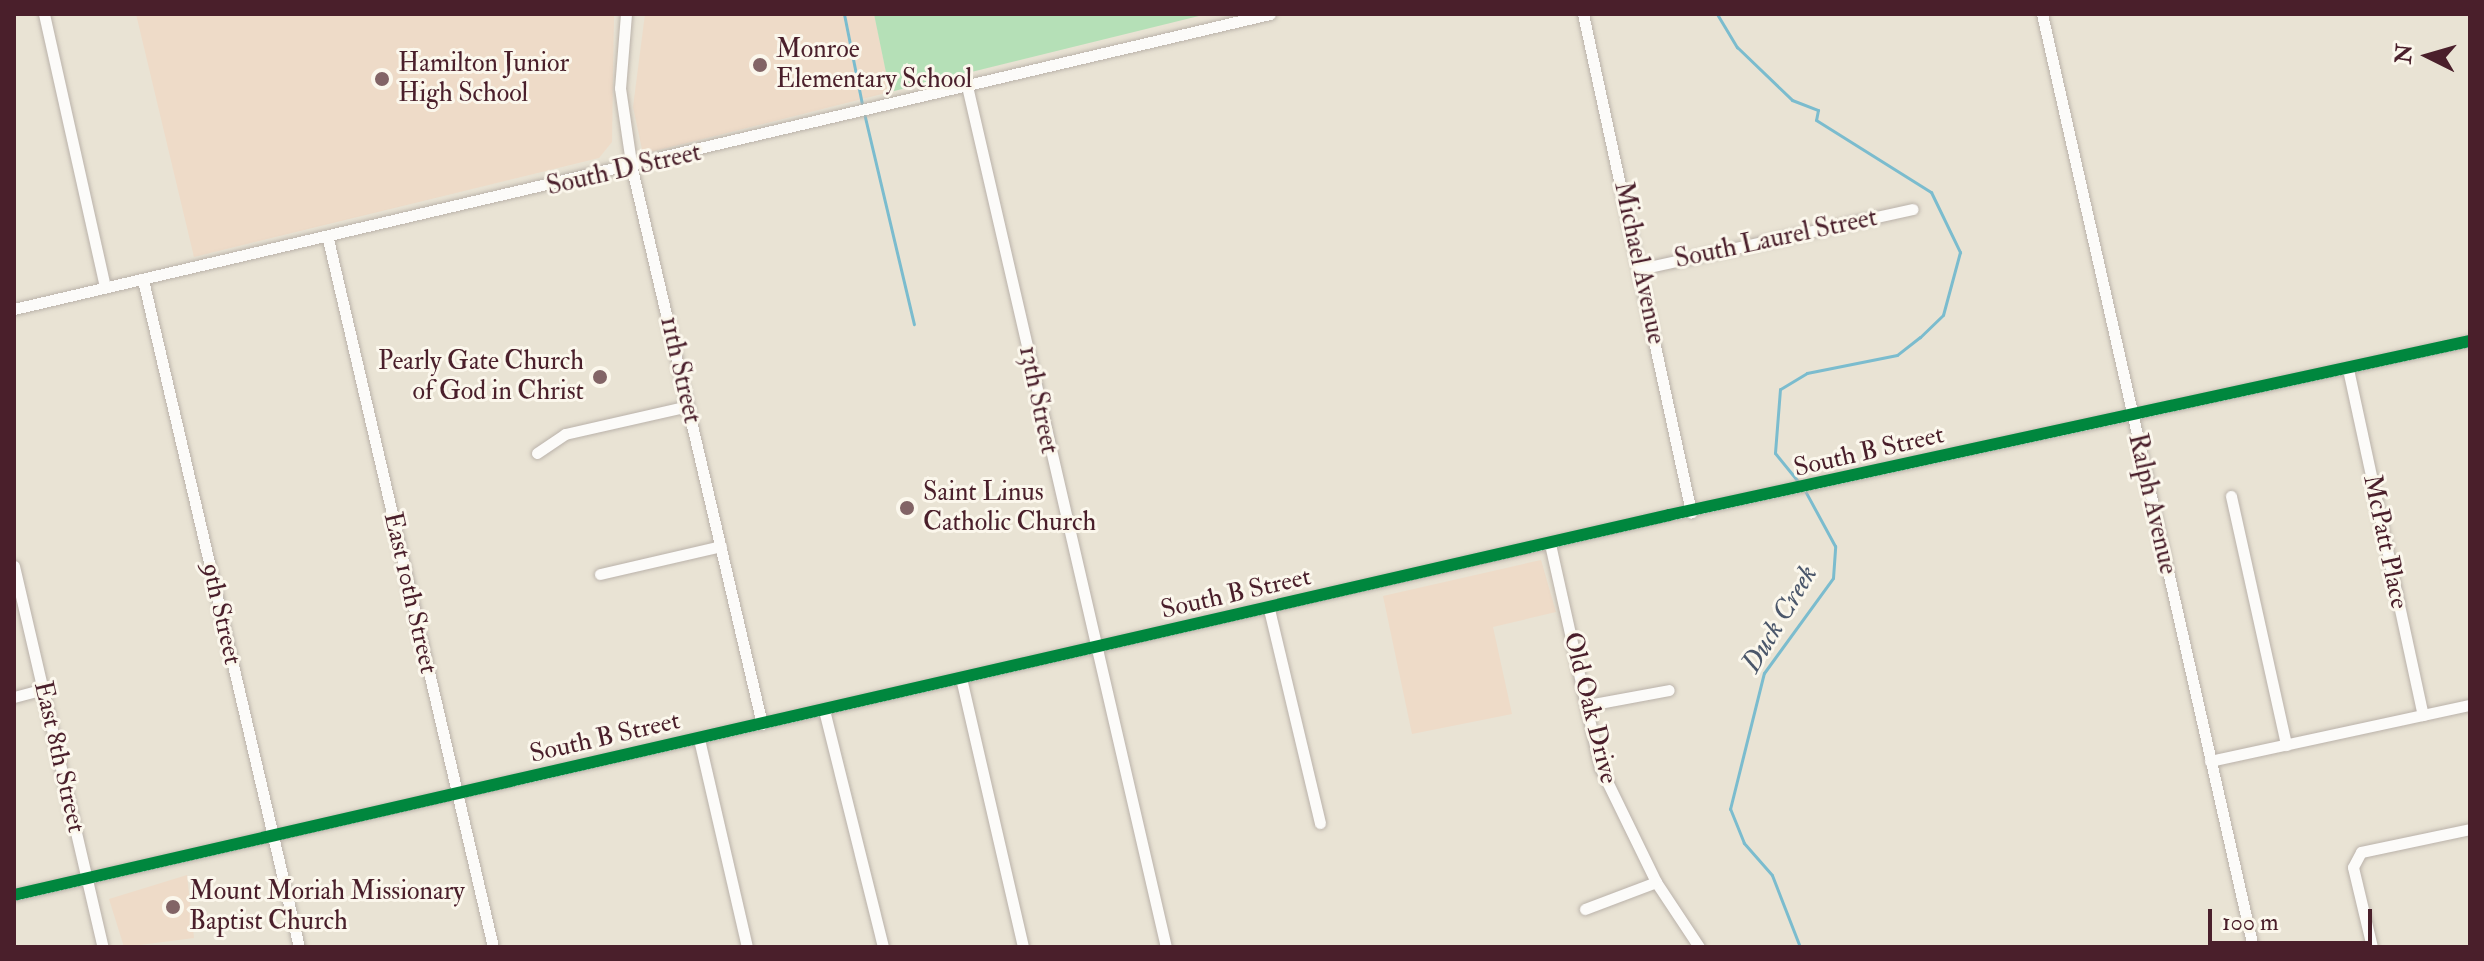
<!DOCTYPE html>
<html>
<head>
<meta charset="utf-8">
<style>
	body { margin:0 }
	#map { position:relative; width:2484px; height:961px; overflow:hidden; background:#e9e3d4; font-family:"IM FELL Double Pica",serif }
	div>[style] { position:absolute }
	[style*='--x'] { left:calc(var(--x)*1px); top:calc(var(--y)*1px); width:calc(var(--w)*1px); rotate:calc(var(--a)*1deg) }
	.built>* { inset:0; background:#eedbc8 }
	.green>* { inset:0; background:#b5e0b7 }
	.stream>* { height:3px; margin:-1.5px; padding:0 1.5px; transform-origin:1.5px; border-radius:1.5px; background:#7bbcce }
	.roads { filter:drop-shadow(0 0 2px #bab2aa) drop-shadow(0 0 2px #bab2aa) }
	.minor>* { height:11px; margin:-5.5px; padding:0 5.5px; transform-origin:5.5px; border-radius:5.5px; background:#fcfbf9 }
	.cycleway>* { height:12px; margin:-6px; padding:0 6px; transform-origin:6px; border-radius:6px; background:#00873e }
	.dots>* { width:22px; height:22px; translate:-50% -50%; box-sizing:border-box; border:4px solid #fbf7ec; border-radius:50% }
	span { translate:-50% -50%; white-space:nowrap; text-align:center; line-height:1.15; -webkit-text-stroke:6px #fbf7ec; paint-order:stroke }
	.poi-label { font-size:26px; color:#4a1f2b }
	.left { translate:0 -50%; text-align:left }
	.right { translate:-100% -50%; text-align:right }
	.street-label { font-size:26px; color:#4a1f2b }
	.water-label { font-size:28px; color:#4b576b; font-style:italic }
	.frame { position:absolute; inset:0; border:16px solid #4a1f2b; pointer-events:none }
	.north { position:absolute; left:2388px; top:16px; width:80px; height:80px; -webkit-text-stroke:6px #fbf7ec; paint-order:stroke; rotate:275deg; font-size:22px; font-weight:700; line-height:32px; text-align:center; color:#4a1f2b }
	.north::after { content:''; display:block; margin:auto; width:28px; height:36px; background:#4a1f2b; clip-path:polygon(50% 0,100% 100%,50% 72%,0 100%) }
	.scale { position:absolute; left:2208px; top:909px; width:164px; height:36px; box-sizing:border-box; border:4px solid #4a1f2b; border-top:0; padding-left:10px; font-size:24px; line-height:28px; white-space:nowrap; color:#4a1f2b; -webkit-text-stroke:6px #fbf7ec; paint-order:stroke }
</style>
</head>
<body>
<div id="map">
	<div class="built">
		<div style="clip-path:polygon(136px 14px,614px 14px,612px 142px,599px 158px,194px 257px)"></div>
		<div style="clip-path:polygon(645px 14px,874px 14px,890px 92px,643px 154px,633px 107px)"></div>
		<div style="clip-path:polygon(1541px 560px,1556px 612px,1493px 627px,1512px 714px,1412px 734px,1383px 596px)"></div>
		<div style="clip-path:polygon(187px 875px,194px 938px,124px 947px,109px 899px)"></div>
	</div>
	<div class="green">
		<div style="clip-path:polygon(874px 14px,1207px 14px,890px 92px)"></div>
	</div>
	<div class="stream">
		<div style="--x:844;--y:14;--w:92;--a:78.7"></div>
		<div style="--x:1717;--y:14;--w:39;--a:59"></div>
		<div style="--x:1737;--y:47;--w:76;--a:43.9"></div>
		<div style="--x:1792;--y:100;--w:28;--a:21"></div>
		<div style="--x:1818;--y:110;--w:10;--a:101"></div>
		<div style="--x:1816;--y:120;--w:136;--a:32.1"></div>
		<div style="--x:1931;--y:192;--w:67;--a:64.2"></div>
		<div style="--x:1960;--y:252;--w:65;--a:105.1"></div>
		<div style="--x:1943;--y:315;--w:32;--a:136"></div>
		<div style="--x:1920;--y:337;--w:29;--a:142"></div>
		<div style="--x:1897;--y:355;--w:92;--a:168.7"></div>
		<div style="--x:1807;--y:373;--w:31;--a:149"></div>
		<div style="--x:1780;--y:389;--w:64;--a:94.5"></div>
		<div style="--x:1775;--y:453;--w:38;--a:51"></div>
		<div style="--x:864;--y:113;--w:217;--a:76.7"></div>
		<div style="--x:1800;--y:947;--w:77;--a:-111.3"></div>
		<div style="--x:1772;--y:875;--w:43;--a:-131.2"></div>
		<div style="--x:1744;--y:843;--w:37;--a:-112"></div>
		<div style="--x:1730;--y:809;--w:140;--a:-76"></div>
		<div style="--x:1764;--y:673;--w:117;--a:-54"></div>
		<div style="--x:1833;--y:578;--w:32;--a:-86"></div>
		<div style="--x:1835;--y:546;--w:65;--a:-118.5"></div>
	</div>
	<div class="roads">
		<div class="minor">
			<div style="--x:44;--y:14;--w:280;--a:77.4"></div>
			<div style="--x:626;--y:14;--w:74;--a:94.6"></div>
			<div style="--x:620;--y:88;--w:82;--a:81.6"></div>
			<div style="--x:632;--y:169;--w:570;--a:76.82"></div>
			<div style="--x:1583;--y:14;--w:510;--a:77.76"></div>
			<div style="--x:2042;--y:14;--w:957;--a:77.26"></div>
			<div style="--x:967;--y:86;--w:884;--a:76.99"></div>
			<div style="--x:328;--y:239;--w:727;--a:76.88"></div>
			<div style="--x:1640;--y:269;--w:279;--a:-12.4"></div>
			<div style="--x:143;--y:280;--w:685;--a:76.84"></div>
			<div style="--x:14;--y:309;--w:1290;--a:-13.22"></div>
			<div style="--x:2348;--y:369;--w:354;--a:77.8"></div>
			<div style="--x:537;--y:453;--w:34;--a:-34"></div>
			<div style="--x:565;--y:434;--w:126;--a:-12.8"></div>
			<div style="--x:2231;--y:496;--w:255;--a:77.5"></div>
			<div style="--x:1550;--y:544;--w:229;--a:77.4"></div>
			<div style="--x:1600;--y:767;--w:128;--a:64"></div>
			<div style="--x:1656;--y:882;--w:78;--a:56.5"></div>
			<div style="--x:14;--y:566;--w:391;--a:76.9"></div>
			<div style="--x:600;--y:574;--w:124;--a:-13"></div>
			<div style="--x:1269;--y:609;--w:220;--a:76.6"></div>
			<div style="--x:961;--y:678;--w:276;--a:77"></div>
			<div style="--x:14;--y:697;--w:30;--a:-15"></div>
			<div style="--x:1588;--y:705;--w:82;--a:-10.5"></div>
			<div style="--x:824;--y:710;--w:244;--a:76"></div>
			<div style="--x:699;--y:739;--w:213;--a:77"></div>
			<div style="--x:2210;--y:761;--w:266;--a:-12.2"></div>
			<div style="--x:14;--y:895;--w:1698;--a:-12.93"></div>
			<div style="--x:1669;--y:515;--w:820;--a:-12.26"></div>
			<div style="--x:1585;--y:909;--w:76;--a:-20.8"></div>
			<div style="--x:2372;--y:947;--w:82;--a:-103.4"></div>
			<div style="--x:2353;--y:867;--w:17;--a:-62"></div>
			<div style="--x:2361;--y:852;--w:111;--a:-11.9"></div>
		</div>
	</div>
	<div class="cycleway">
		<div style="--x:14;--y:895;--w:1698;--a:-12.93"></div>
		<div style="--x:1669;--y:515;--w:820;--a:-12.26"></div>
	</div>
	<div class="dots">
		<div style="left:760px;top:65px;background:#826466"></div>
		<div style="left:382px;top:79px;background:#826466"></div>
		<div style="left:600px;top:377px;background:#826466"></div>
		<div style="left:907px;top:508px;background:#826466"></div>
		<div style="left:173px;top:907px;background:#826466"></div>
	</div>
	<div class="poi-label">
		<span class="left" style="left:776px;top:65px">Monroe<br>Elementary School</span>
		<span class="left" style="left:398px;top:79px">Hamilton Junior<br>High School</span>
		<span class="right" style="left:584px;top:377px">Pearly Gate Church<br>of God in Christ</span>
		<span class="left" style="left:923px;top:508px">Saint Linus<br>Catholic Church</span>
		<span class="left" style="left:189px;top:907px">Mount Moriah Missionary<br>Baptist Church</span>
	</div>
	<div class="street-label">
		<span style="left:624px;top:170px;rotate:-13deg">South D Street</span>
		<span style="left:1776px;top:239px;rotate:-12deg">South Laurel Street</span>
		<span style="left:1639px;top:263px;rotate:78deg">Michael Avenue</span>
		<span style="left:680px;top:370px;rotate:77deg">11th Street</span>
		<span style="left:1038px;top:400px;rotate:78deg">13th Street</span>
		<span style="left:1869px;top:452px;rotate:-13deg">South B Street</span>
		<span style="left:2152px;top:504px;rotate:77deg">Ralph Avenue</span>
		<span style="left:2385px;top:542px;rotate:78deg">McPatt Place</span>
		<span style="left:410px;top:593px;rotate:77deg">East 10th Street</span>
		<span style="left:1236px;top:594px;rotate:-13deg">South B Street</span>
		<span style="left:221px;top:614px;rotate:77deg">9th Street</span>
		<span style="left:1590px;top:708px;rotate:76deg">Old Oak Drive</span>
		<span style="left:605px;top:738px;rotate:-13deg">South B Street</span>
		<span style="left:59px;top:757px;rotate:77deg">East 8th Street</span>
	</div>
	<div class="water-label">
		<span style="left:1780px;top:619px;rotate:-59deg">Duck Creek</span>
	</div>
	<div class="frame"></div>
	<div class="north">N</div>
	<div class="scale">100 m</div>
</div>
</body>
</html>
